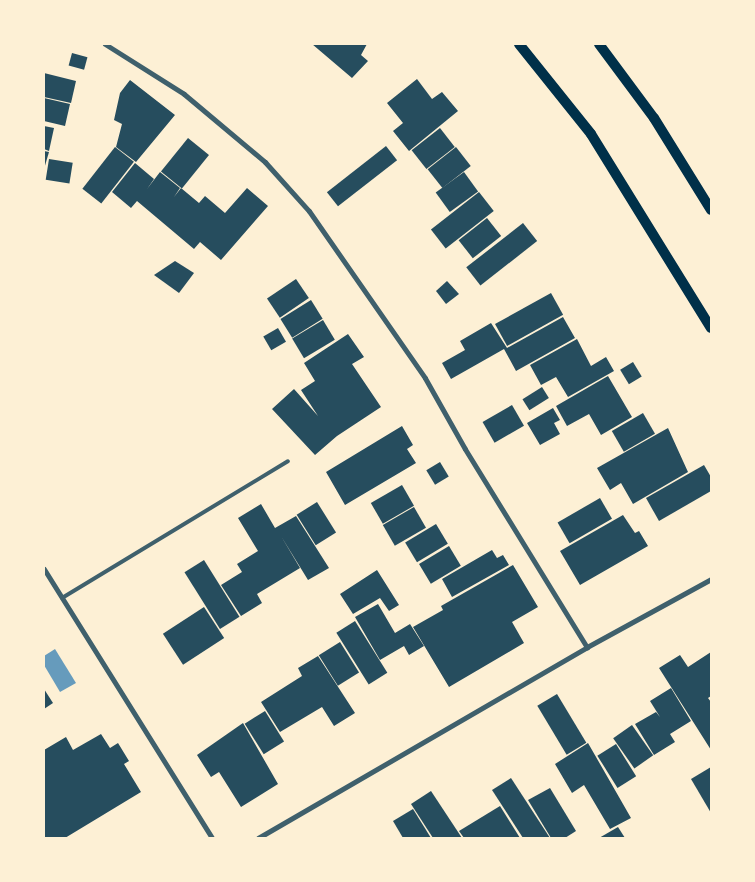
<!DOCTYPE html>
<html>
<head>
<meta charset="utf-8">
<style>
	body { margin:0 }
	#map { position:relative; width:755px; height:882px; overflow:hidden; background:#fdf0d5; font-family:"Asap Condensed",sans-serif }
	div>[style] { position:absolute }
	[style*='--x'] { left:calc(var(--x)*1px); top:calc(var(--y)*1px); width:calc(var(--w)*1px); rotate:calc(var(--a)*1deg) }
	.water>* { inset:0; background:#669bbc }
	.building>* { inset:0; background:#264d5e; transform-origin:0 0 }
	.service>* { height:4px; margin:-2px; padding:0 2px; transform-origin:2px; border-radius:2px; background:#3f606c }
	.minor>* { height:5px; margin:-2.5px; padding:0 2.5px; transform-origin:2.5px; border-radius:2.5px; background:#3f606c }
	.secondary>* { height:10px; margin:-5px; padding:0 5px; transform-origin:5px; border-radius:5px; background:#003049 }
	span { translate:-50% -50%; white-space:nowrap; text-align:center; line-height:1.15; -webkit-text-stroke:4.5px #fdf0d5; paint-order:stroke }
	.frame { position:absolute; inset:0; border:45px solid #fdf0d5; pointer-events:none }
</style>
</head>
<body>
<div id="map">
	<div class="water">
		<div style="clip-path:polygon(55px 649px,76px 683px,60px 692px,44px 665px,44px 656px)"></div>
	</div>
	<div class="building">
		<div style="clip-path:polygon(312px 44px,367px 44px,361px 55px,368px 61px,352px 78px)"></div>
		<div style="left:72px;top:53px;width:16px;height:13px;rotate:15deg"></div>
		<div style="clip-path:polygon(44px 73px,76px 81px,71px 103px,44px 97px)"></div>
		<div style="clip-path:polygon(417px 79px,432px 99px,442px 92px,458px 111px,409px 151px,393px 131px,403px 123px,387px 103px)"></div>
		<div style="clip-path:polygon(130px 80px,175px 115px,136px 162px,116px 147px,122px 124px,114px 120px,120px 93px)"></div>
		<div style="clip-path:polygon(44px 98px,70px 104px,65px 126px,44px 121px)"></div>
		<div style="clip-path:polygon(44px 126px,54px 128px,49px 151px,44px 149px)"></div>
		<div style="left:440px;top:128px;width:24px;height:36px;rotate:52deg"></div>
		<div style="left:188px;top:138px;width:27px;height:43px;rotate:39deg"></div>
		<div style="left:386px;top:146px;width:18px;height:75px;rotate:52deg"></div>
		<div style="left:115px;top:147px;width:24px;height:53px;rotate:38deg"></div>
		<div style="left:456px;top:147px;width:24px;height:36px;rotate:52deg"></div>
		<div style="clip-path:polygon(44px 151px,49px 152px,44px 169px)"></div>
		<div style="left:49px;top:159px;width:24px;height:21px;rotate:9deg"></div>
		<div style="clip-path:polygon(135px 163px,154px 179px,147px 189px,160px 172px,180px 188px,174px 197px,181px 188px,199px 203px,205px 196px,225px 213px,247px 188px,268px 206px,221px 260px,200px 242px,194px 249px,137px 201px,131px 208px,112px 192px)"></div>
		<div style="left:464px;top:172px;width:24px;height:35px;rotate:54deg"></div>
		<div style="left:479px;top:192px;width:24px;height:61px;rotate:52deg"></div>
		<div style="left:487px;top:218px;width:23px;height:36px;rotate:52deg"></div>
		<div style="left:523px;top:223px;width:23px;height:72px;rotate:52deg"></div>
		<div style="clip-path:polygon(175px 261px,194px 273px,179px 293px,154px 275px)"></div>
		<div style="left:296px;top:279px;width:23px;height:35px;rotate:56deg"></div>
		<div style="clip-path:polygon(447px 281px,459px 294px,446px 304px,436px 291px)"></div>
		<div style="left:551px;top:293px;width:25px;height:64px;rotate:61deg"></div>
		<div style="left:311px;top:300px;width:22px;height:36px;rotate:58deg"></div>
		<div style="clip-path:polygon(563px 317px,575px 338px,516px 371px,504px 349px,451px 379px,442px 363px,465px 350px,460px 341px,491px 323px,507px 348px)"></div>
		<div style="left:323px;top:320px;width:23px;height:36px;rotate:59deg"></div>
		<div style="left:278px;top:328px;width:16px;height:17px;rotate:60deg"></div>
		<div style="clip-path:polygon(348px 334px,364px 357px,352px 364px,381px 407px,337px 436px,315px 455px,272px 409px,294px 389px,318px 416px,301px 390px,315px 381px,304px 363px)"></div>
		<div style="clip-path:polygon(577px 339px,591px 366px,606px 357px,614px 371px,568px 397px,556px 377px,541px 385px,530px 365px)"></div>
		<div style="left:633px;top:362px;width:17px;height:15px;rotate:59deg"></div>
		<div style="clip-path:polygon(608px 376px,632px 417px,601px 435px,589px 414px,567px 426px,556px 406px)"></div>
		<div style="left:542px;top:387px;width:13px;height:23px;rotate:58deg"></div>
		<div style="left:512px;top:405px;width:24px;height:34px;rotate:60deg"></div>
		<div style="clip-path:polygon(553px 408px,560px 420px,554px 423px,560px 434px,540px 445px,527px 423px)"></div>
		<div style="left:643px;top:413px;width:24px;height:36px;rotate:60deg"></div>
		<div style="clip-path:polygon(402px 426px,413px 445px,407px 449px,416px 463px,345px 505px,326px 472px)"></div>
		<div style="clip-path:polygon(668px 428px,688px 472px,633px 504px,621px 483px,610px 490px,597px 468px)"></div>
		<div style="left:440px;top:462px;width:17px;height:16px;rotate:59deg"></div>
		<div style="clip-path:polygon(704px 465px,711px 477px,711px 491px,659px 521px,646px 498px)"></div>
		<div style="left:402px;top:485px;width:24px;height:36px;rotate:60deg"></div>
		<div style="left:600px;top:498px;width:24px;height:49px;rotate:60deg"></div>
		<div style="left:317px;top:502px;width:36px;height:24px;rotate:58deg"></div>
		<div style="clip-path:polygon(261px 504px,275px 528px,296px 516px,329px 568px,308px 580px,281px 536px,300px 568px,257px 594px,262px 603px,241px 616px,221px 585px,242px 572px,237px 564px,258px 551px,238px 518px)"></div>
		<div style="left:414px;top:507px;width:24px;height:36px;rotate:60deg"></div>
		<div style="clip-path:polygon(623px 515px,635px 533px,639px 531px,648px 546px,580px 585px,560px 551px)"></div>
		<div style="left:436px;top:524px;width:23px;height:36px;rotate:59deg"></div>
		<div style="left:449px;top:546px;width:23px;height:35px;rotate:59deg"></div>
		<div style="clip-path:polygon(492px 550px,497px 558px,503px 555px,509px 565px,452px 597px,442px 579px)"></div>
		<div style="left:204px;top:560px;width:67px;height:23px;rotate:58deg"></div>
		<div style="clip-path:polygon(513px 565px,538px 607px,512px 622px,524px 643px,449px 687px,413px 627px,443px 610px,441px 606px)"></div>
		<div style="clip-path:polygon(377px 570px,399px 605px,389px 611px,380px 598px,353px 614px,340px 594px)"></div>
		<div style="clip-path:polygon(378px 604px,395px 633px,410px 624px,424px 646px,409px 655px,404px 646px,380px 660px,355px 617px)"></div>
		<div style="left:204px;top:607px;width:37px;height:49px;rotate:57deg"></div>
		<div style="left:355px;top:621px;width:61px;height:22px;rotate:58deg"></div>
		<div style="left:340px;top:642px;width:36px;height:25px;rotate:58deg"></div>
		<div style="clip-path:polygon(711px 652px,711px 696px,708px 698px,711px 702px,711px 750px,659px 668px,680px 655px,688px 667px)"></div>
		<div style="clip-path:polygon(318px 656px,355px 713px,334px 726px,322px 707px,280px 732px,261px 702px,302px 676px,298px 668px)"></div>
		<div style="clip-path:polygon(671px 688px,691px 721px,670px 734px,675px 742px,654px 755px,635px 724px,656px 712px,660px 717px,650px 701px)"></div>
		<div style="clip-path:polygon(44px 689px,53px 703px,44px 709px)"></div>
		<div style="left:557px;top:694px;width:57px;height:23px;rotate:59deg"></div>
		<div style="left:265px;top:711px;width:36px;height:24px;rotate:58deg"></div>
		<div style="clip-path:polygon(243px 723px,278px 784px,241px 807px,219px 772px,211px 777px,197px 755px)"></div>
		<div style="left:632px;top:725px;width:37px;height:23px;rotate:55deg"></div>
		<div style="clip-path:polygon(101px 734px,110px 748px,118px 743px,129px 761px,124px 764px,141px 792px,65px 838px,44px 838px,44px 750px,66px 737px,73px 750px)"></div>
		<div style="clip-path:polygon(588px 743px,631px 818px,610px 829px,584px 785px,572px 793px,555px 764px)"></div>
		<div style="left:616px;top:744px;width:38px;height:22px;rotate:58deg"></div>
		<div style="clip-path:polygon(711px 767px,711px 813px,691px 779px)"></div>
		<div style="clip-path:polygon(511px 778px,550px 838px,523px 838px,492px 790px)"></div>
		<div style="clip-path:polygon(550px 788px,576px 831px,565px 838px,551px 838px,528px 800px)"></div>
		<div style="clip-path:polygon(431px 791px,462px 838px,433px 838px,411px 804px)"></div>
		<div style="clip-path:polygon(500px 806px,520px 838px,464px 838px,459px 831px)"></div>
		<div style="clip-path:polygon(413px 809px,431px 838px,403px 838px,393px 821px)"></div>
		<div style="clip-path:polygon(618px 827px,625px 838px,599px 838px)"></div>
	</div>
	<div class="service">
		<div style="--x:62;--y:598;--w:264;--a:-31.2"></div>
	</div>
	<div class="minor">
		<div style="--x:105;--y:44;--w:93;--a:32.3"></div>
		<div style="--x:184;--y:94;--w:106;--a:40"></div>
		<div style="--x:265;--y:162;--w:66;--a:48.1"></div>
		<div style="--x:309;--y:211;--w:203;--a:55.2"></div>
		<div style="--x:425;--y:378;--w:81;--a:60.6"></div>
		<div style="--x:465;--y:449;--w:233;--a:58.4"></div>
		<div style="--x:44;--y:569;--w:317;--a:58"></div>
		<div style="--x:258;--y:838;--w:380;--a:-30.1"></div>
		<div style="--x:587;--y:647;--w:141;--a:-28.7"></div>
	</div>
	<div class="secondary">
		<div style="--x:519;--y:44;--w:115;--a:51.3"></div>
		<div style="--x:591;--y:134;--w:228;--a:58.3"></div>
		<div style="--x:599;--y:44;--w:92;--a:53.4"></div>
		<div style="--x:654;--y:118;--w:108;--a:58.2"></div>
	</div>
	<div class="frame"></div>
</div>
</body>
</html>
